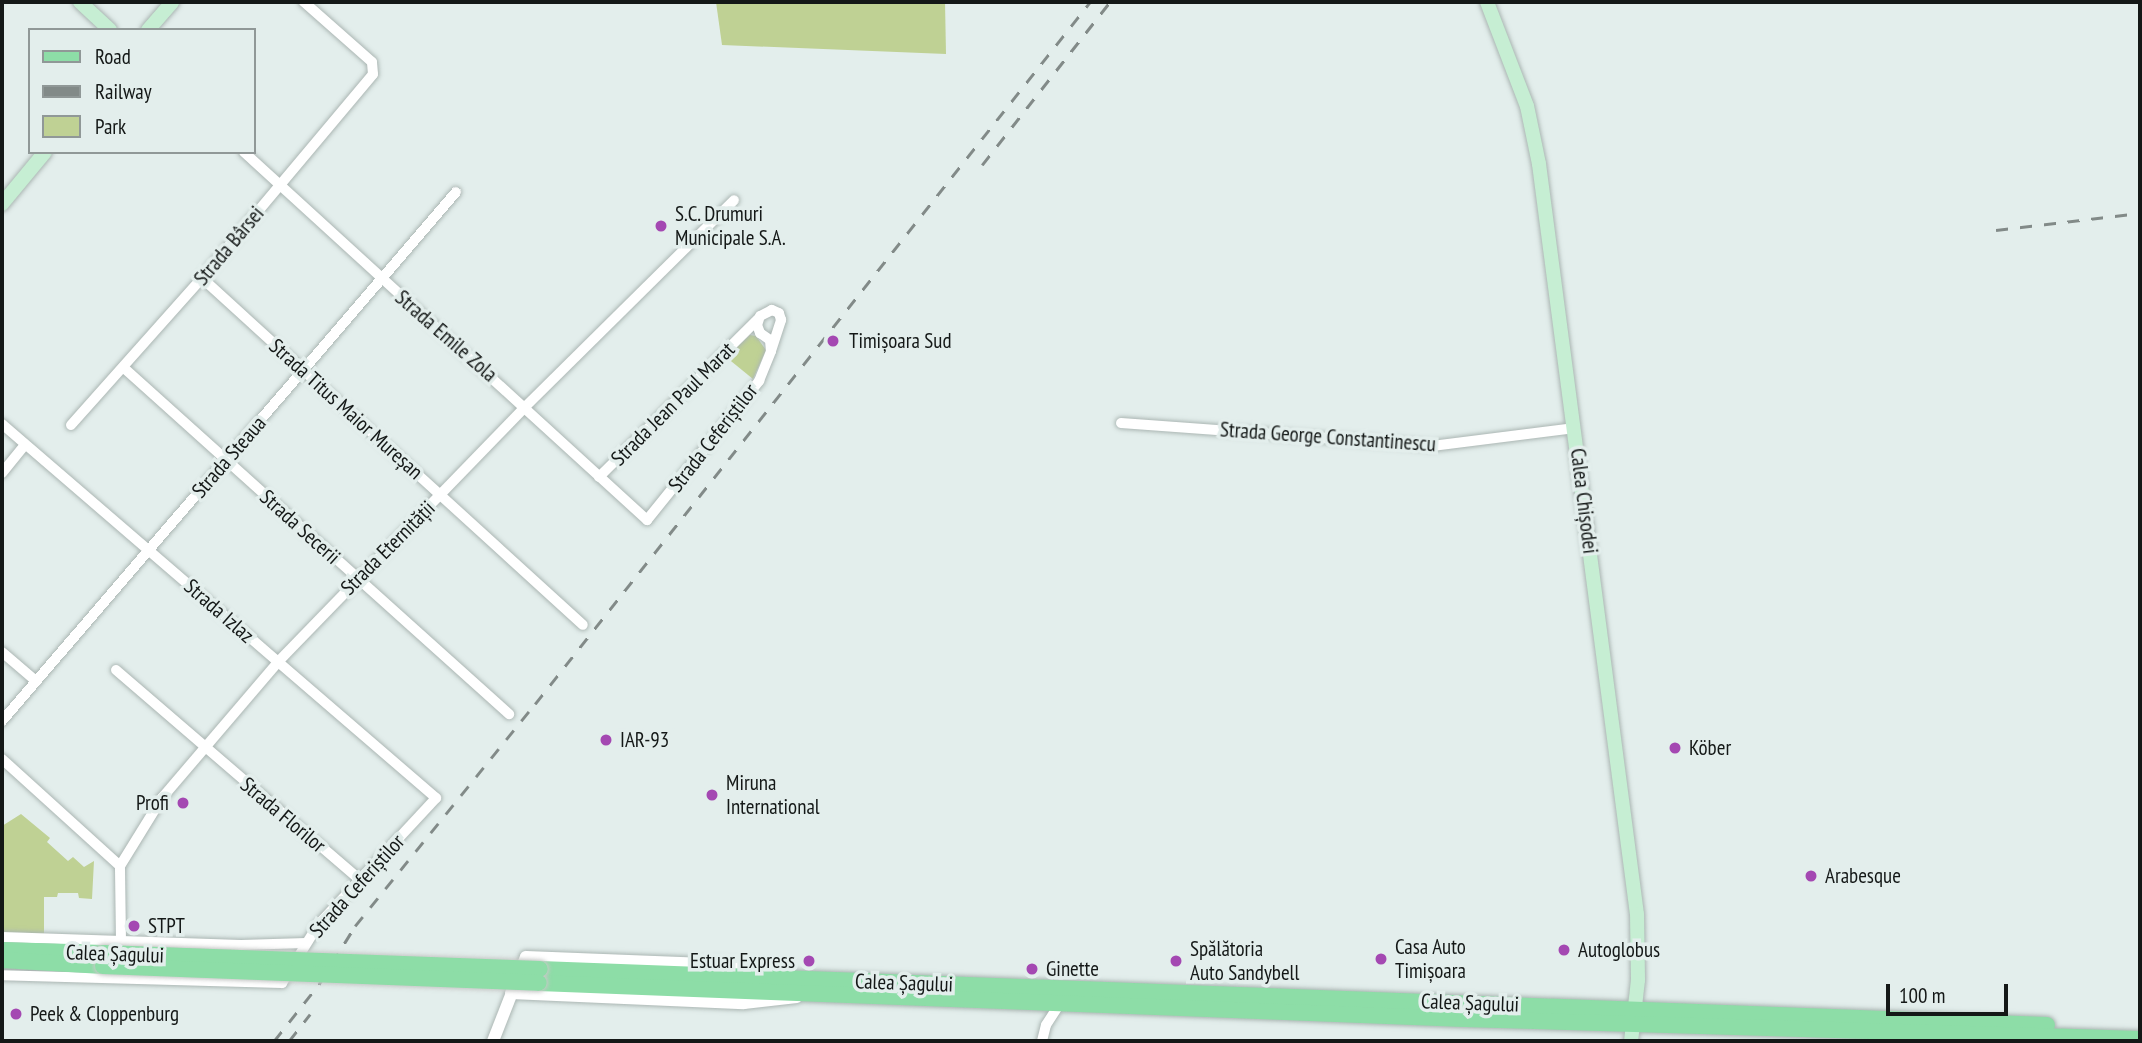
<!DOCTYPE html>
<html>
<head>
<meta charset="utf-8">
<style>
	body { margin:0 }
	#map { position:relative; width:2142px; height:1043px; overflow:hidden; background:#e3eeec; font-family:"PT Sans Narrow",sans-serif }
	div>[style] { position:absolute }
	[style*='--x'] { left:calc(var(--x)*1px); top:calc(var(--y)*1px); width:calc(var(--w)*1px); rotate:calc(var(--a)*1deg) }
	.green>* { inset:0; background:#bfd194 }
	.roads { filter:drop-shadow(0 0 2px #abb6b3) drop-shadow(0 0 2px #abb6b3) }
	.minor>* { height:10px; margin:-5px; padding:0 5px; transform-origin:5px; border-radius:5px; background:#fff }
	.tertiary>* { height:12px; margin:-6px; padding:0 6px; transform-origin:6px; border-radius:6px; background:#fff }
	.secondary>* { height:14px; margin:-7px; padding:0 7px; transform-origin:7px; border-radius:7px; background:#c6eed3 }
	.primary>* { height:16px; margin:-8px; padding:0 8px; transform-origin:8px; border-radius:8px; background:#8ddda7 }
	.rail>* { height:2.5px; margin-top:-1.25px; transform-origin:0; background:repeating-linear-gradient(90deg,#828a88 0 12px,transparent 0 24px) }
	.bridges { filter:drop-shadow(0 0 2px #c7c8c7) drop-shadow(0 0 2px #c7c8c7) }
	.primary-bridge>* { height:16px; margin:-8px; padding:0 8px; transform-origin:8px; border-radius:8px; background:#8ddda7 }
	.dots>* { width:19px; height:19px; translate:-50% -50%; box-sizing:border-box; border:4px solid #e3eeec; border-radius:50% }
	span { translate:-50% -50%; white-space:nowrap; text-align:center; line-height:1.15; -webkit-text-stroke:7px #e3eeec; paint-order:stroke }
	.poi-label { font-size:21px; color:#141817 }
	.left { translate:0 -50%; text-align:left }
	.right { translate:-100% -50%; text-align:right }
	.street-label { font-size:21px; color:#141817 }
	.frame { position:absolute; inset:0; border:4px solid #141817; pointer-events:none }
	.legend { position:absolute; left:28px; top:28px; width:228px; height:126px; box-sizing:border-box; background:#e3eeec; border:2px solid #909897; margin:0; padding:9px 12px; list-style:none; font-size:21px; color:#141817 }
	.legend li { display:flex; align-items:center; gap:14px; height:35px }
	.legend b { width:35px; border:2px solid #909897 }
	.scale { position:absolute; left:1886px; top:984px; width:122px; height:32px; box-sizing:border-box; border:4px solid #141817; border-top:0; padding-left:9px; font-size:21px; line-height:24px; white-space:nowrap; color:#141817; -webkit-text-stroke:5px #e3eeec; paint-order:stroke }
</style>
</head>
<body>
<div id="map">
	<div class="green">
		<div style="clip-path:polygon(716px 2px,945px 2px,946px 54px,722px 45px)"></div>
		<div style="clip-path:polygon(750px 335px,756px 336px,766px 350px,753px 379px,726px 357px)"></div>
		<div style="clip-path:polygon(21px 814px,50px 838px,47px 842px,68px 861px,73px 857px,84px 867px,94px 861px,92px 899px,79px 898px,78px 893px,58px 893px,57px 897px,44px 897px,44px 937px,2px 937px,2px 826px)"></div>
	</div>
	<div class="roads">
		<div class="minor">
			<div style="--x:244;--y:152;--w:546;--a:42.4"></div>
			<div style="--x:647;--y:520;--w:179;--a:-51.1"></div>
			<div style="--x:759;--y:381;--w:32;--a:-68"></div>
			<div style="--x:771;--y:351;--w:33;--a:-72"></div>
			<div style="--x:781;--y:320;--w:7;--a:-106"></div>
			<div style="--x:779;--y:313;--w:8;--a:-157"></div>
			<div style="--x:772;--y:310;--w:13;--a:153"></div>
			<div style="--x:760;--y:316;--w:9;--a:108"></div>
			<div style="--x:757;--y:325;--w:9;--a:69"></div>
			<div style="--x:760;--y:333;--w:12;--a:35"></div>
			<div style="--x:770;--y:340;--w:11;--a:85"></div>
			<div style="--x:202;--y:278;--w:515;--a:42.33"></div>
			<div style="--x:124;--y:368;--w:518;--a:41.95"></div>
			<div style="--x:1121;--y:423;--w:312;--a:4.2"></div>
			<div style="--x:1432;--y:446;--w:144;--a:-7.2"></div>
			<div style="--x:2;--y:424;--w:573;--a:40.75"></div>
			<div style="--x:436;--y:798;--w:173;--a:132.9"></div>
			<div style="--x:318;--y:925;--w:68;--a:121.8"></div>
			<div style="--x:282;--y:983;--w:280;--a:-178.4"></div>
			<div style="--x:71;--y:425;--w:197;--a:-48.3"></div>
			<div style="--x:202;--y:278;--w:266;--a:-50"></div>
			<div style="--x:373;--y:74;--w:12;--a:-95"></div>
			<div style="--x:372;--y:62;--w:91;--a:-138.6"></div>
			<div style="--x:2;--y:473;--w:36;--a:-51"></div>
			<div style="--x:599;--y:477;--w:224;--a:-44.8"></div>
			<div style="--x:2;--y:652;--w:45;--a:40.5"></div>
			<div style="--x:116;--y:670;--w:323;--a:40.7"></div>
			<div style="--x:2;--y:721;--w:697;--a:-49.36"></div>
			<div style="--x:2;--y:759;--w:159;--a:42.2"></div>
			<div style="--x:2;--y:937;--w:239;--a:1.9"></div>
			<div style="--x:241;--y:945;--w:65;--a:-1.8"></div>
			<div style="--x:121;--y:941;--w:75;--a:-90.8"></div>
			<div style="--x:120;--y:866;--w:80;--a:-58.3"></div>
			<div style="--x:162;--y:798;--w:179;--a:-49.5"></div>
			<div style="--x:278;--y:662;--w:355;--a:-45.9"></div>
			<div style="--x:525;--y:407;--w:294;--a:-44.7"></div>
			<div style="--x:1042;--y:1041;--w:16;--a:-76"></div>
			<div style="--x:1046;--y:1025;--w:27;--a:-57"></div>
		</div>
		<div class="tertiary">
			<div style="--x:511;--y:993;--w:233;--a:2.5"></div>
			<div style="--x:744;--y:1003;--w:53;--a:-6.5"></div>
			<div style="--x:493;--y:1041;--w:90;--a:-68.6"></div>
			<div style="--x:526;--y:957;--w:232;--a:2.2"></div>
			<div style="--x:758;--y:966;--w:34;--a:15"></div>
		</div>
		<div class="secondary">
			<div style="--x:80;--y:2;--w:41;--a:43"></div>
			<div style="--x:1487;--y:2;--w:111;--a:69"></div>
			<div style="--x:1527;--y:106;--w:59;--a:78.3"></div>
			<div style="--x:1539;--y:164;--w:756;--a:82.56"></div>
			<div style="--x:1637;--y:914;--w:66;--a:89.1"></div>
			<div style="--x:1638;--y:980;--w:61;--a:96.5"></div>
			<div style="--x:148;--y:30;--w:37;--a:-49"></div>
			<div style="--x:2;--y:204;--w:67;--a:-50.4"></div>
		</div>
		<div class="primary">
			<div style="--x:2;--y:950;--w:102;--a:1.7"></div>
			<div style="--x:2;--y:960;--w:101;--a:3.4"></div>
			<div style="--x:540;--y:969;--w:1508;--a:2.13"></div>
			<div style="--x:539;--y:983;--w:926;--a:2.23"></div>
			<div style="--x:1464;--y:1019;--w:676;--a:1.69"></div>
		</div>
	</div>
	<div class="rail">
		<div style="--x:982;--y:165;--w:207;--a:-51.9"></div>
		<div style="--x:1996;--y:230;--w:145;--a:-6.7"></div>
		<div style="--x:274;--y:1041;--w:73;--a:-51.7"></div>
		<div style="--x:319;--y:984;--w:68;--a:-58.2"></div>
		<div style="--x:355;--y:926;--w:286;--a:-51"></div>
		<div style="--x:535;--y:704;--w:895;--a:-51.67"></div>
		<div style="--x:289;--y:1041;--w:34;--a:-52"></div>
	</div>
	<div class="bridges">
		<div class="primary-bridge">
			<div style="--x:104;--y:953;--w:436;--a:2.1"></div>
			<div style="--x:103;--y:966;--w:436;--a:2.2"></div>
		</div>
	</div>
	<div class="dots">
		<div style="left:661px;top:226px;background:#a448b2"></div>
		<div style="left:833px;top:341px;background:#a448b2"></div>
		<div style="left:606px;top:740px;background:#a448b2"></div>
		<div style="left:1675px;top:748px;background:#a448b2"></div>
		<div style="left:712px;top:795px;background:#a448b2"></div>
		<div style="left:183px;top:803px;background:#a448b2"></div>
		<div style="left:1811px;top:876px;background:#a448b2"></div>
		<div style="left:134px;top:926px;background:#a448b2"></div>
		<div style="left:1564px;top:950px;background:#a448b2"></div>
		<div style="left:1381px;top:959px;background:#a448b2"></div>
		<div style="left:809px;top:961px;background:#a448b2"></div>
		<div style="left:1176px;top:961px;background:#a448b2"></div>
		<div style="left:1032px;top:969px;background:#a448b2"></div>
		<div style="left:16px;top:1014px;background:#a448b2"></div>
	</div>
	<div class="poi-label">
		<span class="left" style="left:675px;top:226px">S.C. Drumuri<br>Municipale S.A.</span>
		<span class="left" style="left:849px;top:341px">Timișoara Sud</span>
		<span class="left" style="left:620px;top:740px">IAR-93</span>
		<span class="left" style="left:1689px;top:748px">Köber</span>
		<span class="left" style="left:726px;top:795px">Miruna<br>International</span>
		<span class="right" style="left:169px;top:803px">Profi</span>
		<span class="left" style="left:1825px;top:876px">Arabesque</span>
		<span class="left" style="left:148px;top:926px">STPT</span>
		<span class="left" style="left:1395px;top:959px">Casa Auto<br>Timișoara</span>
		<span class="left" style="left:1190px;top:961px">Spălătoria<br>Auto Sandybell</span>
		<span class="left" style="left:1578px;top:950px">Autoglobus</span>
		<span class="right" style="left:795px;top:961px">Estuar Express</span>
		<span class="left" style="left:1046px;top:969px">Ginette</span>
		<span class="left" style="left:30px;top:1014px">Peek &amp; Cloppenburg</span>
	</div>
	<div class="street-label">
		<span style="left:229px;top:246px;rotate:-50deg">Strada Bârsei</span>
		<span style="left:446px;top:336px;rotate:41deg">Strada Emile Zola</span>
		<span style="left:673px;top:404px;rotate:-45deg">Strada Jean Paul Marat</span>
		<span style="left:346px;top:409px;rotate:42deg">Strada Titus Maior Mureșan</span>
		<span style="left:1328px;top:437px;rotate:4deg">Strada George Constantinescu</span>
		<span style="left:713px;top:438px;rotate:-52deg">Strada Ceferiștilor</span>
		<span style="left:229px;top:457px;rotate:-49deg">Strada Steaua</span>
		<span style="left:1584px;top:501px;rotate:83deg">Calea Chișodei</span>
		<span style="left:300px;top:527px;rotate:42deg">Strada Secerii</span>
		<span style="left:388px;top:548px;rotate:-45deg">Strada Eternității</span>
		<span style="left:219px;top:611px;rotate:41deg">Strada Izlaz</span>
		<span style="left:283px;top:815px;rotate:40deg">Strada Florilor</span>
		<span style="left:357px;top:886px;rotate:-48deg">Strada Ceferiștilor</span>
		<span style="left:115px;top:954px;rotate:2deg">Calea Șagului</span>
		<span style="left:904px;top:983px;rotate:2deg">Calea Șagului</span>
		<span style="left:1470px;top:1003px;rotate:2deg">Calea Șagului</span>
	</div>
	<div class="frame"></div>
	<ul class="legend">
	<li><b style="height:9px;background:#8ddda7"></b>Road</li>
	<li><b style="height:9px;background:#828a88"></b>Railway</li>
	<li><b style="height:19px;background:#bfd194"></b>Park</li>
	</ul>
	<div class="scale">100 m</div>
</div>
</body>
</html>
